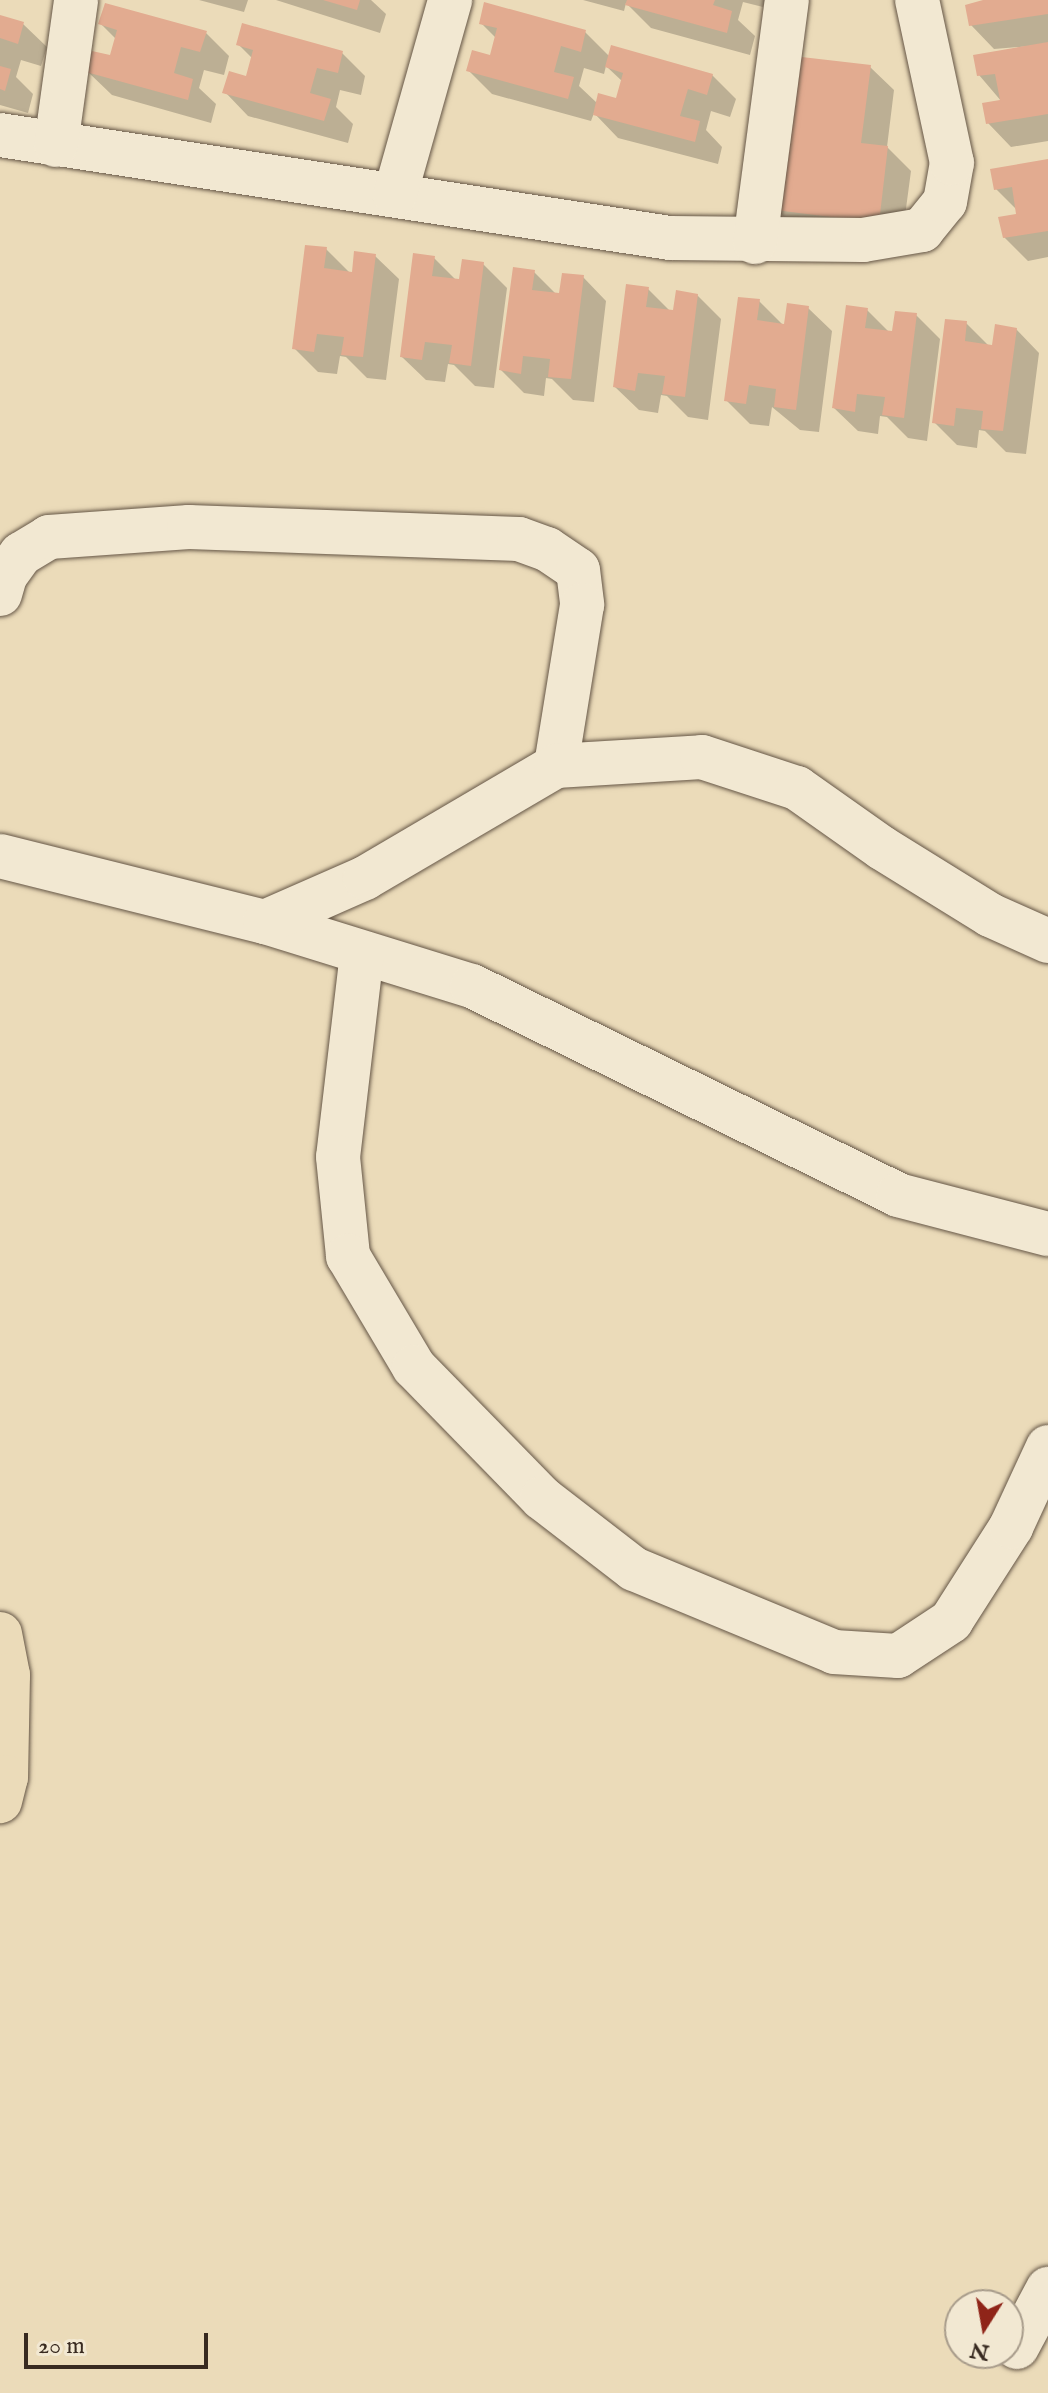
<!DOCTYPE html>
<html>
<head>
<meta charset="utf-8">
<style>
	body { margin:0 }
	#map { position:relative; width:1048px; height:2393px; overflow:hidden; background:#ebdbb9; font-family:"IM FELL English",serif }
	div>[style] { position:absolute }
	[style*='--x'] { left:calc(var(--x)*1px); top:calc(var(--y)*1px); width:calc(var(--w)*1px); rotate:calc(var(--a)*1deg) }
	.shadow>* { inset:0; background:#0003 }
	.building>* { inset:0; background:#e2ab90 }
	.roads { filter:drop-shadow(0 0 2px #655646) drop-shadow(0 0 2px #655646) }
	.minor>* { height:44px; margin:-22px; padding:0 22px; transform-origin:22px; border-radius:22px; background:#f2e8d2 }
	.major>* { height:44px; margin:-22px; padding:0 22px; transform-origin:22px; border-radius:22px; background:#ebdbb9 }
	span { translate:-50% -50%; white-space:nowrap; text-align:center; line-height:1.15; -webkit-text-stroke:7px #f2e8d2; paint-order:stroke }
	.north { position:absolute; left:944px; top:2289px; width:80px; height:80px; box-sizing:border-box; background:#f2e8d2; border:2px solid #a89c8b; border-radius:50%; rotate:191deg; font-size:22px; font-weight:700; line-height:32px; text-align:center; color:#382a20 }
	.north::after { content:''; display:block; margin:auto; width:28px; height:36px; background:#8f2418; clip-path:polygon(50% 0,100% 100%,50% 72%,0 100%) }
	.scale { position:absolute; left:24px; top:2333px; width:184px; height:36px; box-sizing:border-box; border:4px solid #382a20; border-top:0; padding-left:10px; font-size:24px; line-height:28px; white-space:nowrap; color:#382a20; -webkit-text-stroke:6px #f2e8d2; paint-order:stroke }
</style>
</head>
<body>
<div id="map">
	<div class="shadow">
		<div style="clip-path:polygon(199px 0,248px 0,244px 12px)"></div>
		<div style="clip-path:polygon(276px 0,371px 0,386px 14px,380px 33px)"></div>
		<div style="clip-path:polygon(583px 0,765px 0,763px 7px,743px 2px,738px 20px,755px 36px,750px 55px,651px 28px,626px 3px,624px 11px)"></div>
		<div style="clip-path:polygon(986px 0,1048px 0,1048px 141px,1011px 147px,988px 123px,1002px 102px,979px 75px,1045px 45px,994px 49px,971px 25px)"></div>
		<div style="clip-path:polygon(0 18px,23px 24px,47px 47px,41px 66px,21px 60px,16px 77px,33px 94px,28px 113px,0 105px)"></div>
		<div style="clip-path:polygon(evenodd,481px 23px,585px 32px,610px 57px,712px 75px,736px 99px,730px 117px,711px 111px,706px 130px,722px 147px,718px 164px,618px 138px,594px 113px,591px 121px,492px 94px,468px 70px,491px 57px,496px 38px,481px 23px,606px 66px,623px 82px,618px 100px,597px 103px,579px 86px,584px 68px,604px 74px,606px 66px)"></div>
		<div style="clip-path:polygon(101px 24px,206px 33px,229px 56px,224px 75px,204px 70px,199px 88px,216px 104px,211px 123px,112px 95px,88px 72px,111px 58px,116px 39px)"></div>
		<div style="clip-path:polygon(238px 44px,342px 53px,365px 76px,361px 95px,340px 90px,336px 107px,353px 124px,348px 143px,248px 116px,225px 92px,248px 78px,253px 59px)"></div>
		<div style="clip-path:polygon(870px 67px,894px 90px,887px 147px,911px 171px,901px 246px,800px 233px,777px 210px)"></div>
		<div style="clip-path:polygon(1048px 161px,1048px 257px,1028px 261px,1004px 237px,1018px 211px,996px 189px)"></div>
		<div style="clip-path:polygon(326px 249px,351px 274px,375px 256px,399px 279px,386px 380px,367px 378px,346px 357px,340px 356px,337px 374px,318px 372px,294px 348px)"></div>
		<div style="clip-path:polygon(434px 258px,457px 281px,483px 264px,507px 288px,494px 388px,475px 386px,454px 365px,448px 364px,445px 382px,426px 380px,402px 357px)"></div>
		<div style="clip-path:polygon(534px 272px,557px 295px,583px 277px,606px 301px,594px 402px,573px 400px,552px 379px,546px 378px,544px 396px,524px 393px,501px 370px)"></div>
		<div style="clip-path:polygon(648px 289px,671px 312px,697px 295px,721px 319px,708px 420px,688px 417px,667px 396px,661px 395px,658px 413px,639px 410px,615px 387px)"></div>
		<div style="clip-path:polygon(759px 301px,786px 328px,808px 308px,832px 331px,819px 432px,800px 430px,772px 407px,769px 426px,750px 424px,726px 400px)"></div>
		<div style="clip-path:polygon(867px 310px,890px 333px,916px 315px,940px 339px,927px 441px,908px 438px,887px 417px,880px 416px,878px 434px,858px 431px,834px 408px)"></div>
		<div style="clip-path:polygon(966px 323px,990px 347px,1016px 329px,1039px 353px,1026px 454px,1006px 452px,985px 431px,979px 430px,977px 448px,957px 445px,934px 422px)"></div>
	</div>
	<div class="building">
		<div style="clip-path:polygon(323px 0,360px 0,357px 10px)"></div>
		<div style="clip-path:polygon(627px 0,715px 0,713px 5px,732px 11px,727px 33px,625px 5px)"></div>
		<div style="clip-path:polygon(983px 0,1048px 0,1048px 14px,969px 26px,965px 5px)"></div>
		<div style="clip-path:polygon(484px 2px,586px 30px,581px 52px,561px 46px,554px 72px,574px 77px,568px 99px,466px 71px,472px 50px,490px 55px,497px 28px,479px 24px)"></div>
		<div style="clip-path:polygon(105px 3px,207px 31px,200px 52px,181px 47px,174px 73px,193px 79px,188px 100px,86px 72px,92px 51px,110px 55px,117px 30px,98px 24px)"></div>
		<div style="clip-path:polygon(0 15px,24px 22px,18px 44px,0 38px)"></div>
		<div style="clip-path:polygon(242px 23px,343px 51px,338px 73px,317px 68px,310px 93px,331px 99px,324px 121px,222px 93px,229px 71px,246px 76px,253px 50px,236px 45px)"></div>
		<div style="clip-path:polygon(1048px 42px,1048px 114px,986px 124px,982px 103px,1000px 100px,995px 74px,977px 76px,973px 55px)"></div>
		<div style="clip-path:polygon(611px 45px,713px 74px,707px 95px,688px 89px,680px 116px,700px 121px,695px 142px,593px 115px,598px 93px,616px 98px,623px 73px,605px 67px)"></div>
		<div style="clip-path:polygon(793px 56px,871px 65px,861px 143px,888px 146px,879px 223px,775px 210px)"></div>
		<div style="clip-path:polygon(0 66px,11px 69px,5px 91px,0 89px)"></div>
		<div style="clip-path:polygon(1048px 159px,1048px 231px,1003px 238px,998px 217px,1016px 214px,1012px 187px,994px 190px,990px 169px)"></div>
		<div style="clip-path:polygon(305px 245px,327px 247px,324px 268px,352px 272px,354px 251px,376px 254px,363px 357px,341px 355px,344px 337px,317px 334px,314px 352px,292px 349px)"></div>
		<div style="clip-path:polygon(413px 253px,435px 256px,432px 276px,459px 279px,462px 259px,484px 262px,471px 366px,449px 363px,452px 345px,425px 342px,422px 360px,400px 357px)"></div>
		<div style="clip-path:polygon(513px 267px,535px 270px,532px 290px,559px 293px,562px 273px,584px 275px,571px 379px,548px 377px,550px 359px,523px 356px,521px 374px,499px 370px)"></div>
		<div style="clip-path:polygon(626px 284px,649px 287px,646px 307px,673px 310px,676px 290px,698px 294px,685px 397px,662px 394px,665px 376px,638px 373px,635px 391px,613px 387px)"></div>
		<div style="clip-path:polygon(738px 297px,760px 299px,757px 320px,784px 324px,787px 303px,809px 306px,796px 410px,774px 407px,776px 389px,749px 385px,746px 404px,724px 401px)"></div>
		<div style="clip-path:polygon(846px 305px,868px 308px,865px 328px,892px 331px,895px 311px,917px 313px,904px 418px,882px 415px,885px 397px,857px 394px,855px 412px,832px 408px)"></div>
		<div style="clip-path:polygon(945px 319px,967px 321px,965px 341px,992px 345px,995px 324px,1017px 328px,1003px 431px,981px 429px,983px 411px,956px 408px,954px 426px,932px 423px)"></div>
	</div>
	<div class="roads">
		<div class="minor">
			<div style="--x:0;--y:135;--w:678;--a:8.74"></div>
			<div style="--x:670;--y:238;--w:193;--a:0.6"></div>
			<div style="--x:863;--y:240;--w:60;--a:-9.6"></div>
			<div style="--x:922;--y:230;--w:36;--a:-51"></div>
			<div style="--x:945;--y:202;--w:40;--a:-80"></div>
			<div style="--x:952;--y:163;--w:167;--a:-102.1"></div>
			<div style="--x:56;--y:145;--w:146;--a:-82.1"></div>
			<div style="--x:395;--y:195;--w:203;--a:-74.2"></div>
			<div style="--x:755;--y:242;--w:244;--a:-82.5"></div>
			<div style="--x:0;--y:594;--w:19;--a:-74"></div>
			<div style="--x:5;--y:576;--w:27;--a:-54"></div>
			<div style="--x:21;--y:554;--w:33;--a:-31"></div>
			<div style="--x:49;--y:537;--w:140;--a:-4.1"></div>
			<div style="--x:189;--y:527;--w:330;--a:2.1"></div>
			<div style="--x:519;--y:539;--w:30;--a:20"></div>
			<div style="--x:547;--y:549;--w:37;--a:34"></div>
			<div style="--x:578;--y:570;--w:35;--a:83"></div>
			<div style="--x:582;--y:605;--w:163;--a:99.2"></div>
			<div style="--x:0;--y:856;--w:273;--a:14"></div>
			<div style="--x:265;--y:922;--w:217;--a:17.2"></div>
			<div style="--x:472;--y:986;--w:475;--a:26.1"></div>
			<div style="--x:898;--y:1195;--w:155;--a:14.6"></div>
			<div style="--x:265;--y:922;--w:109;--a:-23.7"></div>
			<div style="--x:365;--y:878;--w:221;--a:-30.4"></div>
			<div style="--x:556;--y:766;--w:146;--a:-3.5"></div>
			<div style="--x:702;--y:757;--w:100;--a:18.1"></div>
			<div style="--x:797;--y:788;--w:104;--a:35.2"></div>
			<div style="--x:882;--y:848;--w:127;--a:31.8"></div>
			<div style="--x:990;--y:915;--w:64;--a:24.1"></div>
			<div style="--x:362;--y:953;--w:205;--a:96.7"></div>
			<div style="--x:338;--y:1157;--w:100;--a:84.2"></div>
			<div style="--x:348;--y:1256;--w:129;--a:59.3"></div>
			<div style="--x:414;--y:1367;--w:183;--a:45.7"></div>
			<div style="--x:542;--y:1498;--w:116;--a:37.7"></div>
			<div style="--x:634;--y:1569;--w:217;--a:22.5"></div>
			<div style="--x:834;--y:1652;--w:64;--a:3.6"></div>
			<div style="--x:898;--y:1656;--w:64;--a:-33.4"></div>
			<div style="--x:951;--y:1621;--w:112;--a:-57.4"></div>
			<div style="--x:1011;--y:1527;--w:88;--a:-65.2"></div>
			<div style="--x:1017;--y:2347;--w:66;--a:-61.9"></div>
		</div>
		<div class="major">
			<div style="--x:0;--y:1634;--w:42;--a:79"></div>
			<div style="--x:8;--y:1675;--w:102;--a:91.1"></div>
			<div style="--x:6;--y:1777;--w:25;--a:104"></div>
		</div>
	</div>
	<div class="north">N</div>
	<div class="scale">20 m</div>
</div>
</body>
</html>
